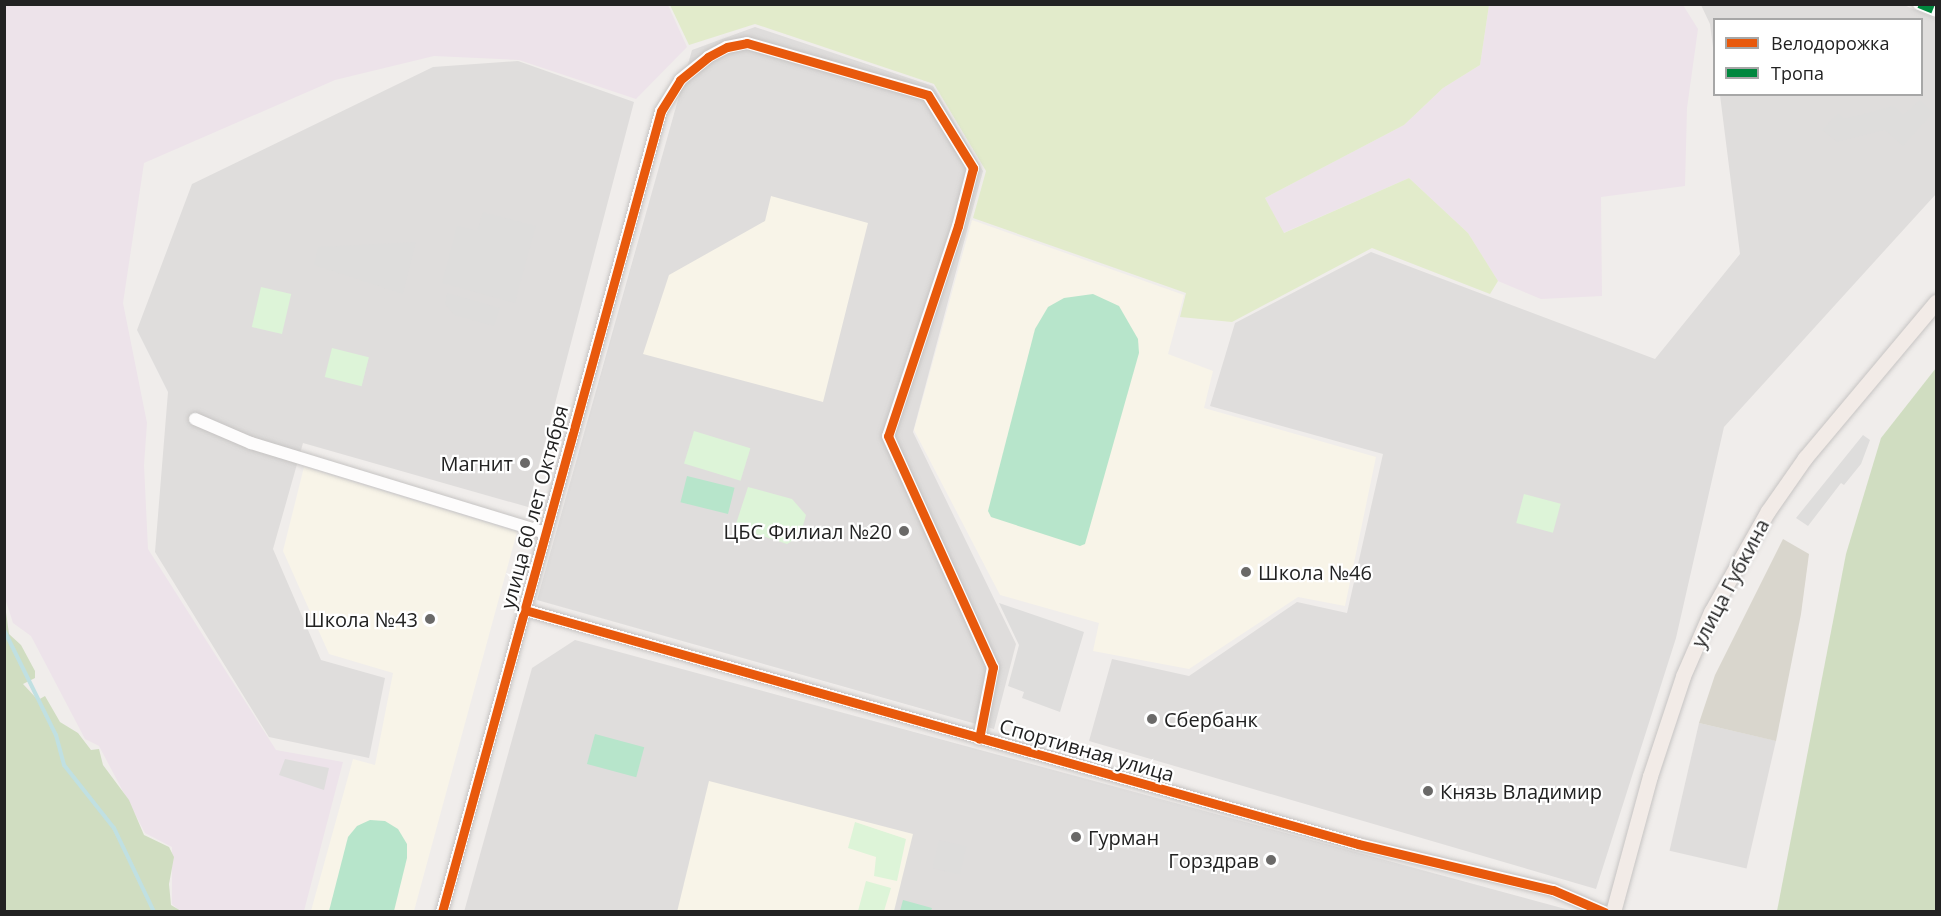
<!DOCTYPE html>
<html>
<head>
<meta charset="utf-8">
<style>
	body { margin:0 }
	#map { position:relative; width:1941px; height:916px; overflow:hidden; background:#f0edeb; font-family:"Open Sans",sans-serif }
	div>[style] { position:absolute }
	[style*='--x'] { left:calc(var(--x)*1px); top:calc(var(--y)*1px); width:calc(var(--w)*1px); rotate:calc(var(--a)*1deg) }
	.residential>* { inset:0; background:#dfdddc; transform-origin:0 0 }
	.industrial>* { inset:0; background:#ede3ea }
	.education>* { inset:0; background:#f8f4e8 }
	.religious>* { inset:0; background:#dedddc; transform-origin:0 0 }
	.construction>* { inset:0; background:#d9d6cd }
	.grass>* { inset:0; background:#e2ebcb }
	.forest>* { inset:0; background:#d0ddc1 }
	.park>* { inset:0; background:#ddf4d8; transform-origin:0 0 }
	.pitch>* { inset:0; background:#b7e5cb; transform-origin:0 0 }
	.stream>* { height:4px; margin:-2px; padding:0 2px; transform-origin:2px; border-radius:2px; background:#c0e0e2 }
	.roads { filter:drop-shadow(0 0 2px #c6c4c3) drop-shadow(0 0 2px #c6c4c3) }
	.minor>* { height:12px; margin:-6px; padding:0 6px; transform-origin:6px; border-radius:6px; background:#fdfcfc }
	.major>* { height:15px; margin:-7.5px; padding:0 7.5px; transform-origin:7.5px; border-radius:7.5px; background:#f2ebe7 }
	.quiet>* { height:8px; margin-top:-4px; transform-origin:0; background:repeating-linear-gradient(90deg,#00873e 0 15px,transparent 0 23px) }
	.cycleway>* { height:9px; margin:-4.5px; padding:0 4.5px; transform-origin:4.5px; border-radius:4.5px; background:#e8590c }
	.dots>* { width:16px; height:16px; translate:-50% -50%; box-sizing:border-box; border:3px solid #fff; border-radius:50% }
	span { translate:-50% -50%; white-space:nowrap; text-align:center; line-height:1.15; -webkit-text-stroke:4.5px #fff; paint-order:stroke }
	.poi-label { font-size:20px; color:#222 }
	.right { translate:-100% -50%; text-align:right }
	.left { translate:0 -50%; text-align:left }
	.street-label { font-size:20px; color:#222 }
	.frame { position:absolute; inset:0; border:6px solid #222; pointer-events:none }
	.legend { position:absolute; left:1713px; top:18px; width:210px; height:78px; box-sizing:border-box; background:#fff; border:2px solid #a7a7a7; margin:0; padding:8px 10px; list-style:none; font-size:18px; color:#222 }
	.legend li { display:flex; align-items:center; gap:12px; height:30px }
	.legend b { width:30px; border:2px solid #a7a7a7 }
</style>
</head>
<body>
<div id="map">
	<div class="residential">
		<div style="clip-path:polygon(1701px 5px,1904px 5px,1936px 19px,1936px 194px,1724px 427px,1676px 638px,1596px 889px,1089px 741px,1112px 659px,1189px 676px,1297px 602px,1347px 613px,1383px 454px,1210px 406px,1235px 323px,1371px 252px,1655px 359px,1740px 254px,1720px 95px,1922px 94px,1922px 20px,1714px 20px,1714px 55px,1710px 24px)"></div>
		<div style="clip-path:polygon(755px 27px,933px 86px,983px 171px,913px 432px,1016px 644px,994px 729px,537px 600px,692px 50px)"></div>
		<div style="clip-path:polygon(518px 61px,634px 102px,528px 507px,303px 443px,273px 549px,321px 660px,385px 678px,369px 758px,269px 737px,155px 552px,168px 392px,137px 330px,192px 184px,433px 67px)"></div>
		<div style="clip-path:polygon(575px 640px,1573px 911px,464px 912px,532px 668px)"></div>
		<div style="left:1699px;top:723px;width:79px;height:131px;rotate:13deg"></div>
	</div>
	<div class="industrial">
		<div style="clip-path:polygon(4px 5px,668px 5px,687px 47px,636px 99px,519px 60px,434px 56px,335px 80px,144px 163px,123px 303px,147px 423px,144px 465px,148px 549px,276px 750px,343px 762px,304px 911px,180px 911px,172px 904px,172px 847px,145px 833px,99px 746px,85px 739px,31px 636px,13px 623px,5px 598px)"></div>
		<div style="clip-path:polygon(1489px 5px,1683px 5px,1698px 29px,1687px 108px,1685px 186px,1601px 197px,1602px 296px,1541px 299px,1498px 281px,1468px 233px,1409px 178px,1283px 233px,1265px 198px,1404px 125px,1443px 88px,1480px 65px)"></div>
	</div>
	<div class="education">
		<div style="clip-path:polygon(771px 196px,868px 223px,823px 402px,643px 354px,669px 275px,765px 221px)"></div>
		<div style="clip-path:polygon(972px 220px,1184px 295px,1168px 354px,1213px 371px,1204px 408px,1376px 457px,1345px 606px,1298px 597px,1189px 669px,1093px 651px,1099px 623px,1000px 595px,914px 430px)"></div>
		<div style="clip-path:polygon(304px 467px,517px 532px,414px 911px,311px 911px,353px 759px,375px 765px,393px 673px,329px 654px,283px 551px)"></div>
		<div style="clip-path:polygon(709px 781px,913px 834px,894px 911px,677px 912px)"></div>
	</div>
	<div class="religious">
		<div style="clip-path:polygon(1920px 100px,1933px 113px,1903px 146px,1885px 130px,1837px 142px,1822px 130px,1838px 113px,1844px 119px,1894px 106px,1903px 115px)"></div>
		<div style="clip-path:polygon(483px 212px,536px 226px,515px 303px,442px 283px,457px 226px,477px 231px)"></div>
		<div style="clip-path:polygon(416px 242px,403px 294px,314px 265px,318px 247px)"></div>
		<div style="clip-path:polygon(447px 293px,500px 308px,494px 326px,454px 315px,445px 304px)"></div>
		<div style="clip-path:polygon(1863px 435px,1870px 440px,1861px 464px,1844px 485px,1841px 483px,1808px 526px,1796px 518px)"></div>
		<div style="clip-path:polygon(999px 603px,1084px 632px,1060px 712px,1022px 698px,1024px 692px,1008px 686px,1019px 645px)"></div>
		<div style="clip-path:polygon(285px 759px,329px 768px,324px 790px,279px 775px)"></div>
		<div style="left:939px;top:840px;width:28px;height:29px;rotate:13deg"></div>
	</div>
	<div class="construction">
		<div style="clip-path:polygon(1783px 539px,1809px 554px,1801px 614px,1776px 741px,1699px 723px,1715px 675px)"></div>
	</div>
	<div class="grass">
		<div style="clip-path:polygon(670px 5px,1489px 5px,1480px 65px,1443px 88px,1404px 125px,1265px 198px,1284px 233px,1409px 178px,1468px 233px,1498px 281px,1490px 294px,1372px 248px,1232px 322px,1180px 317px,1186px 293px,973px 218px,986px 171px,934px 84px,755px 24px,689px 45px)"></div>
	</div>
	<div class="forest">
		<div style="clip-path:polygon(1936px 368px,1936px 911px,1777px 911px,1846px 554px,1881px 438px)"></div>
		<div style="clip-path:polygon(5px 605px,9px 634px,21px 645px,35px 671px,35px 678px,23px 684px,38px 700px,45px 696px,60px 722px,78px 733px,91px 750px,99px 749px,103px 765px,129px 800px,144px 835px,169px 847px,174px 857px,169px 884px,171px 905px,181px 911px,5px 911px)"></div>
	</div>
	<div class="park">
		<div style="left:261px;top:287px;width:31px;height:41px;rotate:13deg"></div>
		<div style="left:332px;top:348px;width:38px;height:30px;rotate:14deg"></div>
		<div style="left:694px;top:431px;width:59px;height:34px;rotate:17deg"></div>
		<div style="clip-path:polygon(748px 487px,792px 499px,806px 515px,800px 536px,787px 544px,735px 527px)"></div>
		<div style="left:1524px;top:494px;width:38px;height:30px;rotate:15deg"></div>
		<div style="clip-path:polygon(855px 822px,906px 839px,897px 881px,874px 876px,876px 857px,848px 848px)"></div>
		<div style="clip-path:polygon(866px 881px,891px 888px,884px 911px,858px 911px)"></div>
	</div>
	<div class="pitch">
		<div style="clip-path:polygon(1093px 294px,1119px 306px,1138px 339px,1139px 353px,1085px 544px,1080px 546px,991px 517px,988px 511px,1035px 329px,1048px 307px,1064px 298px)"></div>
		<div style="left:687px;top:476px;width:49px;height:27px;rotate:14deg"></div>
		<div style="left:595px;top:734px;width:51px;height:31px;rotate:15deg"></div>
		<div style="clip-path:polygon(370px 820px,385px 821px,398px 829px,407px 844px,407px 858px,394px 911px,329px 911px,348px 837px,357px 826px)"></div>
		<div style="clip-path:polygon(903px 900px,932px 908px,931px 911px,900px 911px)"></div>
	</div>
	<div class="stream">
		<div style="--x:4;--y:630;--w:117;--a:63.7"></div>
		<div style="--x:56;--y:735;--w:31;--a:75"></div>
		<div style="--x:64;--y:765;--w:80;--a:51.6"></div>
		<div style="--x:114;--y:828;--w:93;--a:64.5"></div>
	</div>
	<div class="roads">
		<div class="minor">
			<div style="--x:1919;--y:4;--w:18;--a:22"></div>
			<div style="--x:195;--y:419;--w:61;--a:23.2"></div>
			<div style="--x:251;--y:443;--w:308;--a:17"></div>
			<div style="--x:525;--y:610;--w:865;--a:15.69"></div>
			<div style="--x:1358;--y:844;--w:200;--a:13.3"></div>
			<div style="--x:1553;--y:890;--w:56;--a:23.3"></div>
			<div style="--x:442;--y:912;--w:830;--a:-74.71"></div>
			<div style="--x:661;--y:111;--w:36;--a:-58"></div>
			<div style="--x:680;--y:80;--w:36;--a:-39"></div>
			<div style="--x:708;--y:57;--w:21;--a:-28"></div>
			<div style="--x:727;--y:47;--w:20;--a:-11"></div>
			<div style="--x:747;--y:43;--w:188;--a:16"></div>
			<div style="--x:928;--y:95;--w:86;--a:58.3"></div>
			<div style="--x:973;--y:168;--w:60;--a:104.5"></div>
			<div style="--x:958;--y:226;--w:221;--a:108.4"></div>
			<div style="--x:888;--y:436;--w:254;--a:65.6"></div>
			<div style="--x:993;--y:667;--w:73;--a:101"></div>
		</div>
		<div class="major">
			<div style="--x:1613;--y:912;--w:141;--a:-74.8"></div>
			<div style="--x:1650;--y:776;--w:105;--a:-71.7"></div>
			<div style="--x:1683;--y:676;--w:70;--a:-66.4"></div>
			<div style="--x:1711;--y:612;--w:116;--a:-60.6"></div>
			<div style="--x:1768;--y:511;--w:65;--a:-55.1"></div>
			<div style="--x:1805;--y:458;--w:204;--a:-50"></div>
		</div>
	</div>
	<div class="quiet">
		<div style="--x:1919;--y:4;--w:18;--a:22"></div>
	</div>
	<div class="cycleway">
		<div style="--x:525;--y:610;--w:865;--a:15.69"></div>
		<div style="--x:1358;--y:844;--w:200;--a:13.3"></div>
		<div style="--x:1553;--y:890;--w:56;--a:23.3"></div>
		<div style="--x:442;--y:912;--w:830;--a:-74.71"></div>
		<div style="--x:661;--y:111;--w:36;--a:-58"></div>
		<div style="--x:680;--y:80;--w:36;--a:-39"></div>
		<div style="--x:708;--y:57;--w:21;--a:-28"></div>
		<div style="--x:727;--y:47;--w:20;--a:-11"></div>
		<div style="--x:747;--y:43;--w:188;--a:16"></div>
		<div style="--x:928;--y:95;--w:86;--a:58.3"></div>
		<div style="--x:973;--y:168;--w:60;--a:104.5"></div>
		<div style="--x:958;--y:226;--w:221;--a:108.4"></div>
		<div style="--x:888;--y:436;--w:254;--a:65.6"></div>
		<div style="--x:993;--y:667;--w:73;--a:101"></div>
	</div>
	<div class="dots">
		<div style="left:525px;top:463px;background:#6a6968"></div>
		<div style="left:904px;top:531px;background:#6a6968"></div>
		<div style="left:1246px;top:572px;background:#6a6968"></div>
		<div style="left:430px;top:619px;background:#6a6968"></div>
		<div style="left:1152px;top:719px;background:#6a6968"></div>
		<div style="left:1428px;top:791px;background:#6a6968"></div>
		<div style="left:1076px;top:837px;background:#6a6968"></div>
		<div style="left:1271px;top:860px;background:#6a6968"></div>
	</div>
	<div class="poi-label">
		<span class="right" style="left:513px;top:463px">Магнит</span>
		<span class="right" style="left:892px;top:531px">ЦБС Филиал №20</span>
		<span class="left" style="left:1258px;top:572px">Школа №46</span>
		<span class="right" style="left:418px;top:619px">Школа №43</span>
		<span class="left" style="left:1164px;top:719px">Сбербанк</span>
		<span class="left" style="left:1440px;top:791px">Князь Владимир</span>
		<span class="left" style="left:1088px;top:837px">Гурман</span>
		<span class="right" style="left:1259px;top:860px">Горздрав</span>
	</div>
	<div class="street-label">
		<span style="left:534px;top:507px;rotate:-75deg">улица 60 лет Октября</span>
		<span style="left:1730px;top:583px;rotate:-62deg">улица Губкина</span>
		<span style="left:1087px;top:750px;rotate:16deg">Спортивная улица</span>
	</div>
	<div class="frame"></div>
	<ul class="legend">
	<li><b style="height:8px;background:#e8590c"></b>Велодорожка</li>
	<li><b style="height:8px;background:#00873e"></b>Тропа</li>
	</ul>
</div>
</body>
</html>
